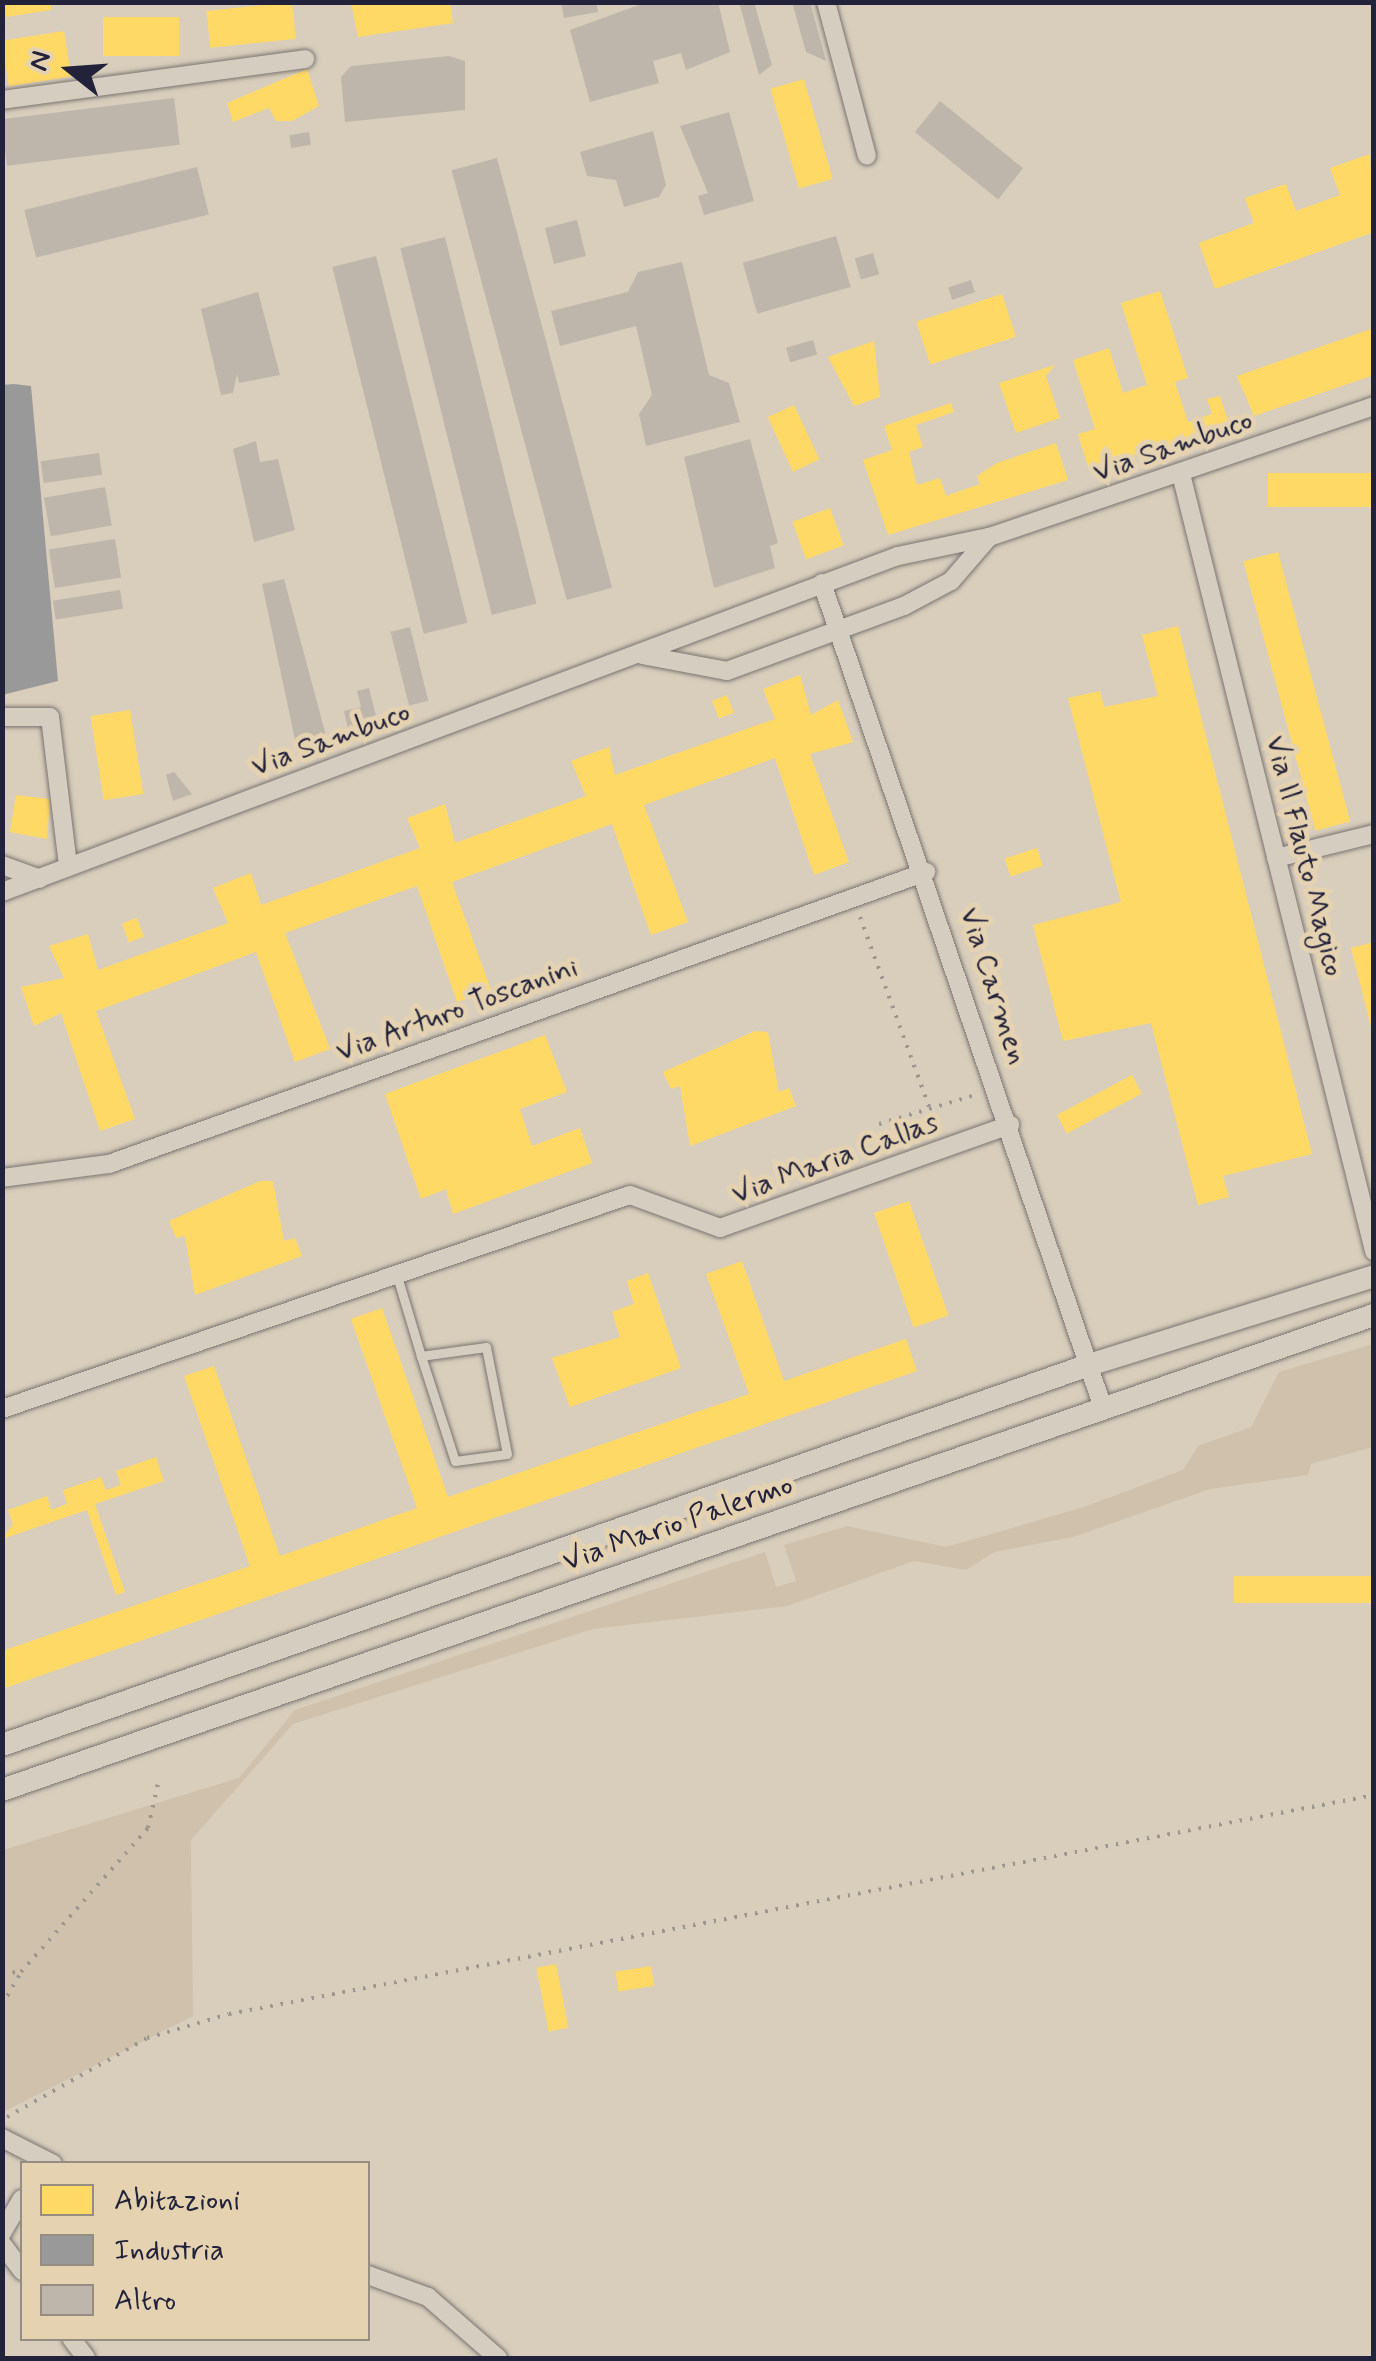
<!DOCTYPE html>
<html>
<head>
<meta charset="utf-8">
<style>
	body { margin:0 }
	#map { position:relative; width:1376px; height:2361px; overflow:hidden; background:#d9cebc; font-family:Mynerve,sans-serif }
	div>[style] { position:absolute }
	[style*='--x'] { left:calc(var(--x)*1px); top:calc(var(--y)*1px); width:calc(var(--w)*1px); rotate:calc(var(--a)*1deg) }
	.green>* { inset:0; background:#cfc1ab }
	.homes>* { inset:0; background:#ffd966; transform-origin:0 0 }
	.industry>* { inset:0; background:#999 }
	.building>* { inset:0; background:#beb6aa; transform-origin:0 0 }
	.path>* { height:4px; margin-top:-2px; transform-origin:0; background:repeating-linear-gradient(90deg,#9b9690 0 2.5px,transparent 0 10.5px) }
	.roads { filter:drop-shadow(0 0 2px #797471) drop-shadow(0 0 2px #797471) }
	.service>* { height:9px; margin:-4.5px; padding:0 4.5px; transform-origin:4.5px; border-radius:4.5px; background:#d5cdc0 }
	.minor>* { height:18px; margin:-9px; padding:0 9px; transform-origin:9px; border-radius:9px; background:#d5cdc0 }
	.tertiary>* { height:22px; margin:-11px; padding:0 11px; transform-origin:11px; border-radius:11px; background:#d5cdc0 }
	span { translate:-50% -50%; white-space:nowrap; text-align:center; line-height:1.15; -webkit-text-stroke:10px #e5d2b0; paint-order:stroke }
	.street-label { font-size:30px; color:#22223b }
	.frame { position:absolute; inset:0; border:5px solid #22223b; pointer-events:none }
	.legend { position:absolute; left:20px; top:2161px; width:350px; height:180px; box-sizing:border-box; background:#e5d2b0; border:2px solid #978c81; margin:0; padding:12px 18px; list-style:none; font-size:30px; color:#22223b }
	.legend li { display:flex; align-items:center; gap:20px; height:50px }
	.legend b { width:50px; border:2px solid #978c81 }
	.north { position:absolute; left:20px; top:20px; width:100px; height:100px; -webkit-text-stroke:8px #e5d2b0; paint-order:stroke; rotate:287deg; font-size:28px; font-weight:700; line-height:40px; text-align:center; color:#22223b }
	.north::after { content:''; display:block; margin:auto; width:35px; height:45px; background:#22223b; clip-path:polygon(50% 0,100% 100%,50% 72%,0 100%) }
</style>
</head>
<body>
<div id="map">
	<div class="green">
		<div style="clip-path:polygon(1373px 1344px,1373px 1447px,1311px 1464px,1308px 1475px,1210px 1489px,1073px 1537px,994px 1552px,966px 1570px,914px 1561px,787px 1606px,593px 1629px,293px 1724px,191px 1840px,193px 2016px,3px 2112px,3px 1850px,239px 1778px,295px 1710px,765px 1552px,776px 1587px,796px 1581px,784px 1545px,847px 1526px,946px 1547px,1084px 1507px,1183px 1470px,1198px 1446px,1251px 1427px,1279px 1372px)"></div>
	</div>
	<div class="homes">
		<div style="clip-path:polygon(5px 2px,51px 2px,51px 10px,6px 17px)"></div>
		<div style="left:292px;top:2px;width:37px;height:86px;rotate:84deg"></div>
		<div style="clip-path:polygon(351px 2px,450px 2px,453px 23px,358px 37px)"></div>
		<div style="left:179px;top:17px;width:39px;height:76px;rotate:90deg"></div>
		<div style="left:64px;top:31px;width:46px;height:63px;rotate:81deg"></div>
		<div style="clip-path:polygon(307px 69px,319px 106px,292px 121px,276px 121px,269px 108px,233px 122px,227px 103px)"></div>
		<div style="left:804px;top:79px;width:104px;height:35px;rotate:74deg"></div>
		<div style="clip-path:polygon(1370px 154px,1374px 232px,1215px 289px,1199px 243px,1254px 223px,1245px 198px,1286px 184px,1296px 211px,1340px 195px,1330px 168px)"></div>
		<div style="clip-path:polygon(1160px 291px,1188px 378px,1175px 382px,1188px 422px,1212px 414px,1207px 399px,1220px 396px,1231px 430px,1088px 467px,1078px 434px,1095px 429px,1073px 360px,1109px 348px,1123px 393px,1147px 385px,1121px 303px)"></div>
		<div style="left:1002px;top:294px;width:45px;height:90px;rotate:72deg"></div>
		<div style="clip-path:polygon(1374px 328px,1374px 375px,1254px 416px,1237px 376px)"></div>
		<div style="clip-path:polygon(874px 341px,880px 397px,854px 406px,828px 357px)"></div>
		<div style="clip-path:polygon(1055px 365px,1046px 376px,1060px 418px,1016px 433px,999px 383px)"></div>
		<div style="clip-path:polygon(951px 403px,954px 412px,916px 425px,923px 447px,909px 452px,917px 485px,940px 478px,946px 496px,980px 484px,977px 476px,997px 463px,1056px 443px,1068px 480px,888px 535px,863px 460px,892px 450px,884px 426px)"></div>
		<div style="left:794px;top:405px;width:60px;height:29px;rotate:65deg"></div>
		<div style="left:1374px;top:473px;width:34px;height:106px;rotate:90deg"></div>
		<div style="left:830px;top:508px;width:40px;height:40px;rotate:70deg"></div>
		<div style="left:1278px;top:552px;width:279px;height:36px;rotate:75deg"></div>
		<div style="clip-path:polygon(1178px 626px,1312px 1154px,1223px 1176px,1229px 1197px,1198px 1205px,1151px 1023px,1063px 1041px,1033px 925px,1121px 902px,1068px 698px,1100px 691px,1104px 707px,1158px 696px,1142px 635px)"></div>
		<div style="clip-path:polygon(800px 675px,811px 715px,838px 700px,853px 742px,810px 754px,849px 862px,814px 875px,775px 758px,644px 805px,688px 922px,651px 935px,612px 824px,452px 882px,491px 990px,457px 1002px,417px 886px,285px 933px,330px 1049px,295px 1062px,256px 952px,96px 1011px,135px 1119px,100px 1131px,61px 1013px,34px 1026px,21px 987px,64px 978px,49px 946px,88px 934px,98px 970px,228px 923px,213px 888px,251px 873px,261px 905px,420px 848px,407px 818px,445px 804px,455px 843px,586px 796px,571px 761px,609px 747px,615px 775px,775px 719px,763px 689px)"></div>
		<div style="left:727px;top:695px;width:19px;height:16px;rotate:69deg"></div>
		<div style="left:130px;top:710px;width:85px;height:40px;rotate:81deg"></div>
		<div style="clip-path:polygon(16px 795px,50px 799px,47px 839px,10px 832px)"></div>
		<div style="left:1037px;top:848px;width:19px;height:34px;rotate:72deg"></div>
		<div style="left:137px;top:918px;width:20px;height:16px;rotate:70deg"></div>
		<div style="clip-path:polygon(1374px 942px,1374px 1031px,1372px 1031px,1351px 948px)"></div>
		<div style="clip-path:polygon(755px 1031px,768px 1032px,779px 1092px,789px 1088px,796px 1106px,690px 1146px,680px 1086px,671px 1089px,663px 1072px)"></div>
		<div style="clip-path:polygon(545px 1035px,567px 1092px,520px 1109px,532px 1146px,580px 1128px,592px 1163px,453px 1214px,446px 1189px,421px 1199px,385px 1094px)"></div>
		<div style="left:1132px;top:1075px;width:21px;height:85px;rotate:62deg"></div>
		<div style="clip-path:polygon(260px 1181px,273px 1181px,284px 1241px,295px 1238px,302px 1256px,195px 1295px,185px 1236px,176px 1238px,169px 1221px)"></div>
		<div style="left:909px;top:1201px;width:121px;height:37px;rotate:71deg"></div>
		<div style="clip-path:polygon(742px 1261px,784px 1381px,906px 1339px,917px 1371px,2px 1689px,2px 1651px,250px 1566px,184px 1376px,214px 1366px,280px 1556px,417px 1508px,351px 1319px,382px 1308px,448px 1497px,749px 1394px,706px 1274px)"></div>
		<div style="clip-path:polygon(648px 1273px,681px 1368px,570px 1407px,552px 1358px,620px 1337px,612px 1312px,634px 1304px,627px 1281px)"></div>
		<div style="clip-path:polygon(156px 1457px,164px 1481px,95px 1504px,125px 1592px,116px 1595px,87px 1510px,2px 1539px,13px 1524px,8px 1510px,47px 1496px,51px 1510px,67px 1504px,63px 1490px,101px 1477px,106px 1490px,121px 1485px,116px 1471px)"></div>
		<div style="left:1374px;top:1576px;width:27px;height:140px;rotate:90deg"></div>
		<div style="left:556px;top:1964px;width:65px;height:20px;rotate:79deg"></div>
		<div style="left:651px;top:1966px;width:20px;height:36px;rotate:81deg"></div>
	</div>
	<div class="industry">
		<div style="clip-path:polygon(14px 384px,31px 386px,58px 681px,2px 695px,2px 385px)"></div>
	</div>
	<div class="building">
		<div style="clip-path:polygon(561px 2px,596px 2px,598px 12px,564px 18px)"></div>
		<div style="clip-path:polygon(647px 2px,718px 2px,730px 52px,686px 70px,681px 53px,653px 61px,659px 83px,590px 102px,570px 30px)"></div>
		<div style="clip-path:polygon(739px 2px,754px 2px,772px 65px,759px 75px)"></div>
		<div style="clip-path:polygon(792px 2px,810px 2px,826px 61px,806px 52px)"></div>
		<div style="clip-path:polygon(449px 56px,465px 61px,465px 110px,345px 122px,341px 77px,351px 66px)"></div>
		<div style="left:174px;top:98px;width:47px;height:174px;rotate:83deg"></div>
		<div style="left:940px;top:101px;width:107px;height:40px;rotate:39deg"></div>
		<div style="clip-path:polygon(729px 112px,754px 201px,704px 215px,698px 196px,708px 193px,680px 126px)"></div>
		<div style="clip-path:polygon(653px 131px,666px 185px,659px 197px,624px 207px,616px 180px,587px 176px,580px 152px)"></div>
		<div style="left:309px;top:132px;width:13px;height:20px;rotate:81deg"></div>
		<div style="left:497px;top:158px;width:445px;height:47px;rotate:75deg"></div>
		<div style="left:197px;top:167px;width:49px;height:178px;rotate:76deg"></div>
		<div style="left:577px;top:220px;width:37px;height:33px;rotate:76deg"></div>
		<div style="left:836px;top:236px;width:53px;height:97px;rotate:74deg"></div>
		<div style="left:445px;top:237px;width:378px;height:46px;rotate:76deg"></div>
		<div style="left:873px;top:253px;width:22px;height:19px;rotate:74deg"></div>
		<div style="left:376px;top:256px;width:378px;height:45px;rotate:76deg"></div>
		<div style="clip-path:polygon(682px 262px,709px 375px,729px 383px,740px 422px,646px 446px,639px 414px,652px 395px,636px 326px,560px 346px,551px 311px,628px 292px,638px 272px)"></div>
		<div style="left:971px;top:280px;width:13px;height:24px;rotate:72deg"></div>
		<div style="clip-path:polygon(258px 292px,280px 375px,239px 383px,237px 374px,233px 393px,221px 395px,201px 309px)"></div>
		<div style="left:813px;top:340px;width:15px;height:28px;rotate:74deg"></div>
		<div style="clip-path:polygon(750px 439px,778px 543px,770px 546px,775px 568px,714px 588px,684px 457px)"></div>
		<div style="clip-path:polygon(256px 441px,260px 462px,278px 459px,295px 530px,254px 542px,233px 449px)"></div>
		<div style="left:99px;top:453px;width:22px;height:59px;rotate:82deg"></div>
		<div style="left:105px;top:487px;width:39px;height:62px;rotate:80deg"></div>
		<div style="left:115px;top:539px;width:39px;height:67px;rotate:81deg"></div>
		<div style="clip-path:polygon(284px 579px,328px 743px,298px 754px,262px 584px)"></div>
		<div style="left:120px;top:590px;width:19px;height:68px;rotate:81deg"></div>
		<div style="left:410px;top:627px;width:76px;height:20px;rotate:76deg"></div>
		<div style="clip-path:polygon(369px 688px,378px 724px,349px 733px,344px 711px,361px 707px,357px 691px)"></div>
		<div style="clip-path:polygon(174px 772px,192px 794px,173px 801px,166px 775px)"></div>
	</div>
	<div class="path">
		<div style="--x:860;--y:917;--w:226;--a:70"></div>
		<div style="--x:879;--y:1124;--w:100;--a:-16.8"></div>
		<div style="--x:2;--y:1974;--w:16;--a:-7"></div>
		<div style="--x:2;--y:2005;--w:38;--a:-60"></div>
		<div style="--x:21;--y:1972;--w:192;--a:-48.6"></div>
		<div style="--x:148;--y:1828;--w:50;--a:-77.3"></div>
		<div style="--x:7;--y:2117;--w:161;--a:-29.4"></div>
		<div style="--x:147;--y:2038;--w:85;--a:-16.3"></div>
		<div style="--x:229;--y:2014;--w:1166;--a:-10.83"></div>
	</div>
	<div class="roads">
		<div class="service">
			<div style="--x:397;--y:1276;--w:84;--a:73.3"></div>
			<div style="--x:421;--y:1356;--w:110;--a:72.1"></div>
			<div style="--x:455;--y:1461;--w:52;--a:-7.7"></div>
			<div style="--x:507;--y:1454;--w:109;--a:-101.1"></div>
			<div style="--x:486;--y:1347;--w:66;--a:172.1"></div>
		</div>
		<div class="minor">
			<div style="--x:826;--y:2;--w:159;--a:75.1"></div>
			<div style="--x:2;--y:100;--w:306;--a:-7.7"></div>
			<div style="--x:1181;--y:474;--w:801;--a:76.05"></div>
			<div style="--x:822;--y:583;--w:872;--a:71.19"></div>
			<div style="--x:642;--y:655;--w:86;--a:10.7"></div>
			<div style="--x:727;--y:671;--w:189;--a:-20.2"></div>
			<div style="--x:904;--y:606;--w:53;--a:-28"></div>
			<div style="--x:951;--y:581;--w:58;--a:-49.2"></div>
			<div style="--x:2;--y:717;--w:48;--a:0"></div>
			<div style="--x:50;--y:717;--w:150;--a:83.1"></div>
			<div style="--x:1276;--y:858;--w:101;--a:-13.8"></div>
			<div style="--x:2;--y:865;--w:40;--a:20.2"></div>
			<div style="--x:2;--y:892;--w:957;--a:-20.56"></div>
			<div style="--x:898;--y:556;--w:93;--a:-11.8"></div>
			<div style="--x:989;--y:537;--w:407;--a:-18.8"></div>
			<div style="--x:2;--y:1178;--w:108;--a:-7.5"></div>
			<div style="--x:109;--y:1164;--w:868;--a:-19.67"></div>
			<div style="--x:2;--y:1409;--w:663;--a:-18.82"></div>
			<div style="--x:630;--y:1195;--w:96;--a:20.1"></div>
			<div style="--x:720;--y:1228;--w:308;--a:-19.6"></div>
			<div style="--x:2;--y:2138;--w:57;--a:27"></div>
			<div style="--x:2;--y:2233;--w:39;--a:-60"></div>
			<div style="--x:2;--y:2244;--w:34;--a:53"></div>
			<div style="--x:368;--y:2275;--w:64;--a:20.1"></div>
			<div style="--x:428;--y:2297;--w:93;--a:41.1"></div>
			<div style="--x:71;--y:2338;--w:25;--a:53"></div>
		</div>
		<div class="tertiary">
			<div style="--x:2;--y:1745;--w:1152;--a:-19.27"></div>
			<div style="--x:1089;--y:1365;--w:299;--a:-17.3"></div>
			<div style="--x:2;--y:1790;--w:1452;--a:-19.1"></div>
		</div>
	</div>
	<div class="street-label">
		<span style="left:1173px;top:447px;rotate:-19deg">Via Sambuco</span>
		<span style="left:331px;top:740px;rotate:-20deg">Via Sambuco</span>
		<span style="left:1304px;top:856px;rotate:76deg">Via Il Flauto Magico</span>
		<span style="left:993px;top:986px;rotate:72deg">Via Carmen</span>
		<span style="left:457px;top:1010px;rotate:-20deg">Via Arturo Toscanini</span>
		<span style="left:835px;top:1159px;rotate:-20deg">Via Maria Callas</span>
		<span style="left:678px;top:1524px;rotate:-19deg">Via Mario Palermo</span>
	</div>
	<div class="frame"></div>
	<ul class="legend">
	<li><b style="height:28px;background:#ffd966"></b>Abitazioni</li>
	<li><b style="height:28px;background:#999"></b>Industria</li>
	<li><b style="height:28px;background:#beb6aa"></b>Altro</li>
	</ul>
	<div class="north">N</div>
</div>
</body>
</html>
